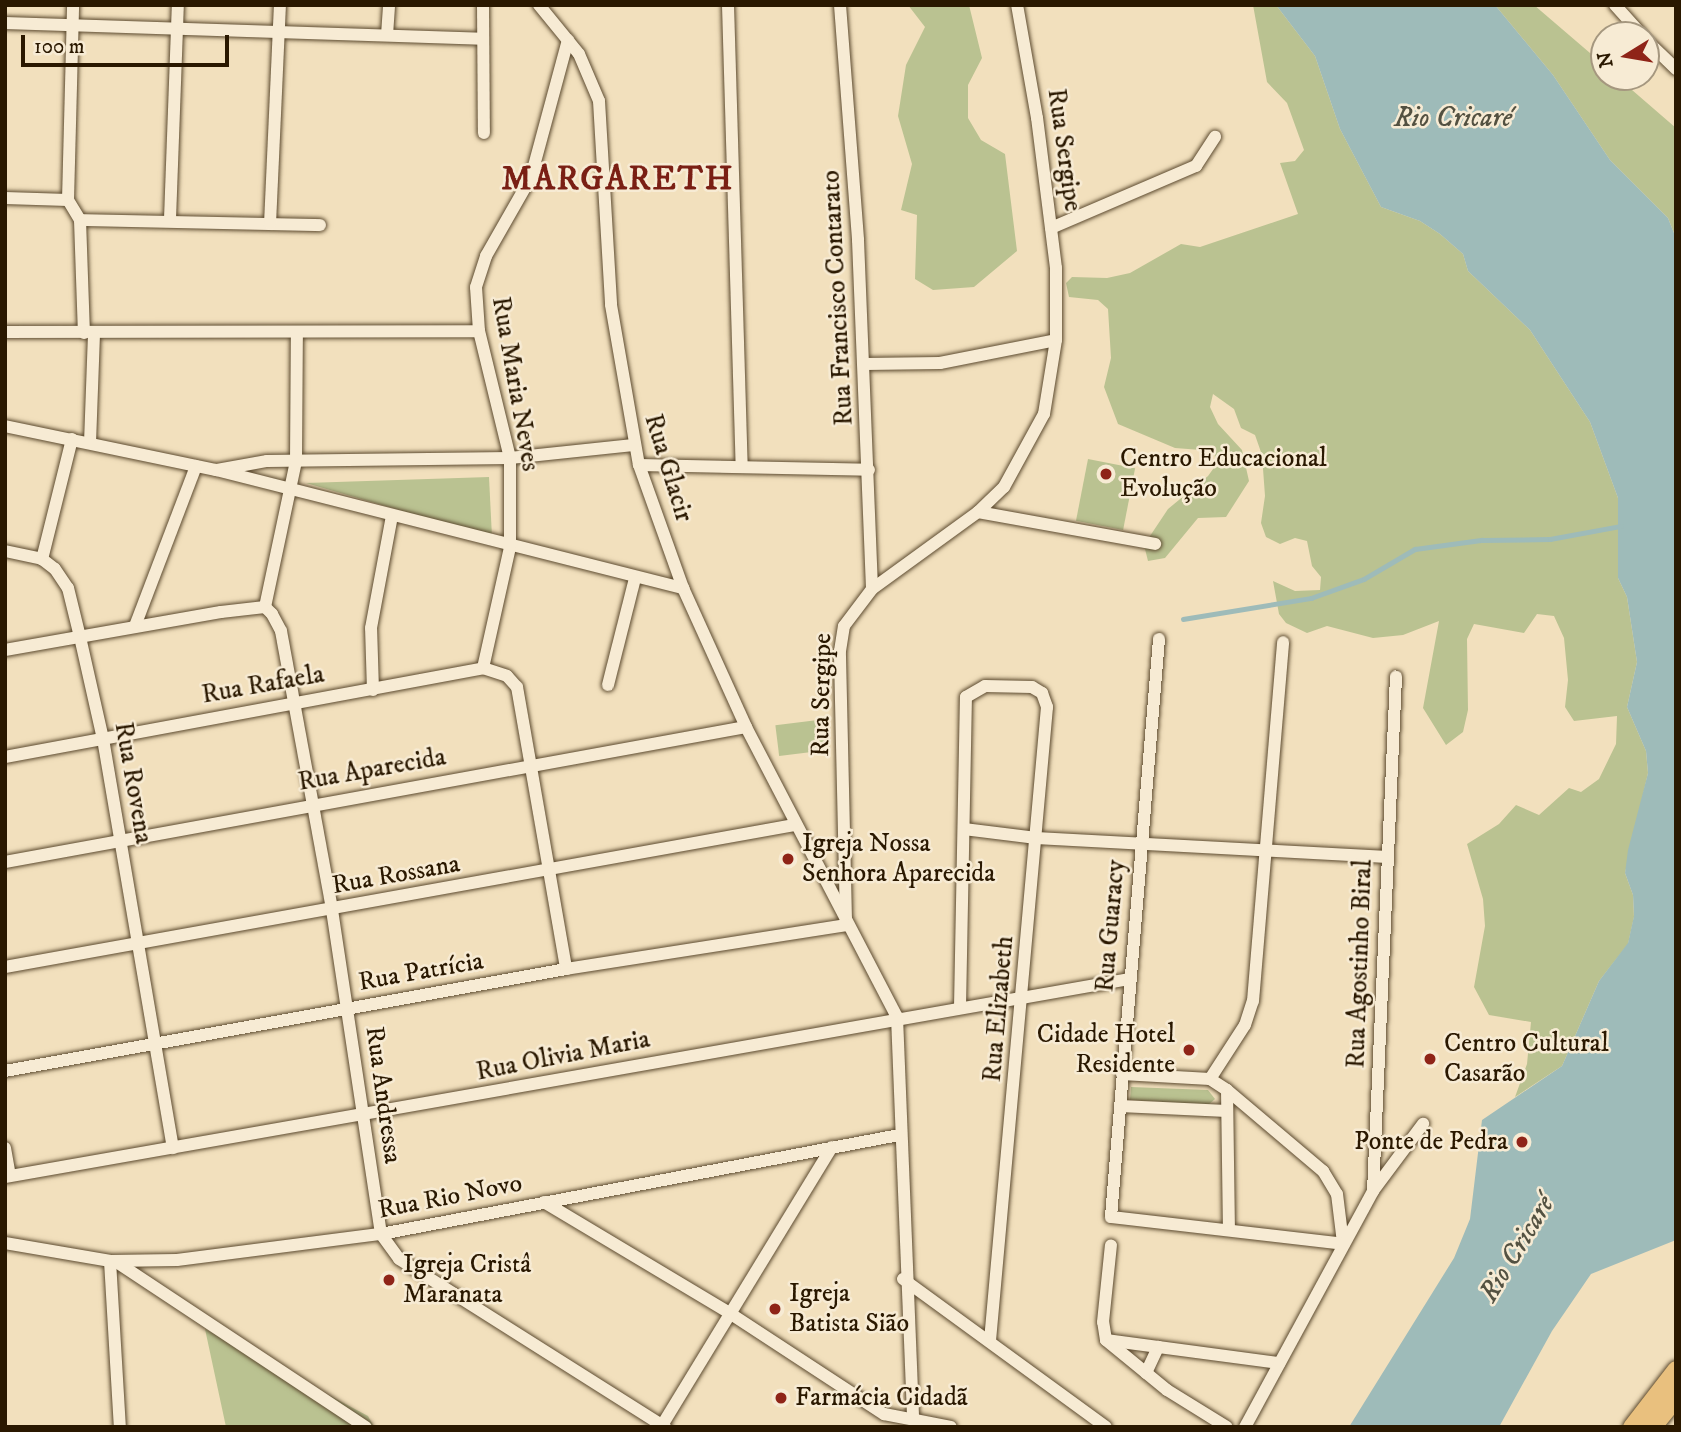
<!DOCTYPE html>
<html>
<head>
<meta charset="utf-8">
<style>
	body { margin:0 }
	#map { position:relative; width:1681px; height:1432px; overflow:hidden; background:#f2e0bd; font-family:"IM FELL DW Pica",serif }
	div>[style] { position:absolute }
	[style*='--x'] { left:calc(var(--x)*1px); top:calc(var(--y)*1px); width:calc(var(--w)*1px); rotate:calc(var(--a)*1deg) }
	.green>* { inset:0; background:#bac291; transform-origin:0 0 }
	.water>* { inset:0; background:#9ebbb9 }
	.stream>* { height:4.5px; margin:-2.25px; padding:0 2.25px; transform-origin:2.25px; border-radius:2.25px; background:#9ebbb9 }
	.roads { filter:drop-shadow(0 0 2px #5c4a2f) drop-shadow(0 0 2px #5c4a2f) }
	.minor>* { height:12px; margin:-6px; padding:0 6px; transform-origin:6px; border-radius:6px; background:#f7ebd4 }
	.primary>* { height:19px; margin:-9.5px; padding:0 9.5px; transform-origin:9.5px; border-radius:9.5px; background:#e9c07e }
	.dots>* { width:19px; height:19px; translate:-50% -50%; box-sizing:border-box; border:4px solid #f7ebd4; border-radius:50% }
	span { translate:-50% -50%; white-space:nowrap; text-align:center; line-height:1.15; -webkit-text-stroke:5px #f7ebd4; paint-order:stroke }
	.street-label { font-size:26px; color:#2a1800 }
	.poi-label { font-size:26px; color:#2a1800 }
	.left { translate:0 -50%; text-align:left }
	.right { translate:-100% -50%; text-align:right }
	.water-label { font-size:28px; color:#535141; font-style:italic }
	.district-label { font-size:33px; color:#7a1f14; font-weight:700; letter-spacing:2px }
	.frame { position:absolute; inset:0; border:7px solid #2a1800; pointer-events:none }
	.north { position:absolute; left:1590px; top:21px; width:70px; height:70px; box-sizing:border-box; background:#f7ebd4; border:2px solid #a5977f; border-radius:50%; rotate:259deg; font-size:19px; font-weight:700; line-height:28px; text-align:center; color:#2a1800 }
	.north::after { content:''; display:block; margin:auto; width:24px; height:32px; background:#8f2418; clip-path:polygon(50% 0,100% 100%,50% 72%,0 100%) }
	.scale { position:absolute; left:21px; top:35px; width:208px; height:32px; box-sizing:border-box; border:4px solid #2a1800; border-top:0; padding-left:9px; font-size:21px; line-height:24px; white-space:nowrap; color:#2a1800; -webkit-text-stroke:5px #f7ebd4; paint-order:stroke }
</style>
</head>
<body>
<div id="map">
	<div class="green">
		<div style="clip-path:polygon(908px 5px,969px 5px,982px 58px,968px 85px,968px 118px,981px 140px,1005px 154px,1017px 251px,974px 287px,933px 290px,915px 279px,917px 215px,901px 210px,912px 164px,898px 116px,906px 65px,925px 27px)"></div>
		<div style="clip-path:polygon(1253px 5px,1276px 5px,1315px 56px,1340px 129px,1381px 207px,1420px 221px,1440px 234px,1463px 254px,1468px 271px,1530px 330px,1590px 422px,1618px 498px,1618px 578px,1627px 597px,1637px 662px,1627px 707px,1646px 751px,1648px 773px,1625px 873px,1633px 895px,1634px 917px,1628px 944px,1599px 981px,1562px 1066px,1515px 1097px,1527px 1064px,1531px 1022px,1489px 1015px,1474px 987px,1485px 926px,1483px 899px,1467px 844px,1499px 824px,1516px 805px,1539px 815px,1569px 788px,1581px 792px,1599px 779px,1616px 744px,1617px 716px,1574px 721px,1565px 707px,1568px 680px,1564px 638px,1554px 616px,1537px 614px,1524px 633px,1474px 624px,1467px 639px,1468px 710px,1463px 732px,1446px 745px,1423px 708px,1439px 621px,1403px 635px,1373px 638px,1327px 626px,1307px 633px,1286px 623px,1279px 614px,1273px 581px,1295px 591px,1320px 590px,1321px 577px,1312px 566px,1307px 541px,1295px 538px,1280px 544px,1266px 537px,1261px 523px,1265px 496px,1262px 455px,1255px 435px,1241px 428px,1234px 409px,1213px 394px,1210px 407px,1218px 424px,1242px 450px,1249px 481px,1226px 517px,1198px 518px,1165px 558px,1148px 561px,1144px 545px,1168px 509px,1208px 476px,1216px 465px,1214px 451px,1175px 448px,1118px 424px,1104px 387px,1111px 358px,1108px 309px,1098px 300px,1069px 297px,1066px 283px,1072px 277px,1107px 278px,1130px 273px,1181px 244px,1200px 247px,1298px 214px,1280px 163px,1295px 161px,1304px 150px,1287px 103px,1267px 82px)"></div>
		<div style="clip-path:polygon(1495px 5px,1534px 5px,1604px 65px,1604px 77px,1617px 77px,1676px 128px,1676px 238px,1668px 218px,1610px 160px,1553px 75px)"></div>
		<div style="left:1088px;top:459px;width:48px;height:63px;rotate:11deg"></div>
		<div style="clip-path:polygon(489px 477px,492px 537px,306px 483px)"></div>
		<div style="left:826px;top:719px;width:31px;height:51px;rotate:83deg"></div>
		<div style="clip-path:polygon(1131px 1087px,1208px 1090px,1215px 1099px,1208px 1105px,1130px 1100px)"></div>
		<div style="clip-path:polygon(205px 1329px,368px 1416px,374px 1427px,226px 1427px)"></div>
	</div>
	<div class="water">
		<div style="clip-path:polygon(1276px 5px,1495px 5px,1553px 75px,1610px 160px,1668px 218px,1676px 238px,1676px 1240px,1591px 1274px,1552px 1331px,1499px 1427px,1349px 1427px,1454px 1258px,1470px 1219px,1482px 1120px,1562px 1066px,1599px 981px,1628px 943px,1634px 916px,1633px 895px,1625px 873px,1628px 850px,1648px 773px,1646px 751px,1627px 707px,1637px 662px,1627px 597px,1618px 578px,1618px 498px,1590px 422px,1530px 330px,1468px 271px,1463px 254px,1440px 234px,1420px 221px,1381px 207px,1340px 129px,1315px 56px)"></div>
	</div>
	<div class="stream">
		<div style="--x:1183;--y:619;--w:130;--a:-9.3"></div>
		<div style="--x:1311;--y:598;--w:56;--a:-19.7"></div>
		<div style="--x:1364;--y:579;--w:59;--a:-30.5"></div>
		<div style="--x:1415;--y:549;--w:68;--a:-7.7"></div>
		<div style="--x:1482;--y:540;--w:68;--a:-0.8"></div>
		<div style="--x:1550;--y:539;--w:72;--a:-10.4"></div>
	</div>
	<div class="roads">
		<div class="minor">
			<div style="--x:483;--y:5;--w:128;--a:89.6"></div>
			<div style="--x:539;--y:5;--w:63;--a:50.8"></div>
			<div style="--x:579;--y:54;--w:51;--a:66.9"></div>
			<div style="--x:599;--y:101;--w:204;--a:86.6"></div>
			<div style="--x:611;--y:305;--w:162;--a:80.1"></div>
			<div style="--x:639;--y:465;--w:131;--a:70.3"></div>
			<div style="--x:683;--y:588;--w:153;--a:65.6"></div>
			<div style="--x:746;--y:727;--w:327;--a:62.5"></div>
			<div style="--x:897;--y:1017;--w:403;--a:87.7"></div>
			<div style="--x:728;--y:5;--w:462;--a:88.3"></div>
			<div style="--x:840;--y:5;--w:236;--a:85.6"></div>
			<div style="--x:858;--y:240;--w:349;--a:87.7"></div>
			<div style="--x:1615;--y:5;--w:40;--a:48"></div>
			<div style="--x:5;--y:23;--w:477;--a:1.9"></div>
			<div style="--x:387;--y:35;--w:30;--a:-86"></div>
			<div style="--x:1646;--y:40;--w:42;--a:44"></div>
			<div style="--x:5;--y:198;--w:63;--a:1.8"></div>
			<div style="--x:68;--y:200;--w:23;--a:59"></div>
			<div style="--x:80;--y:220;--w:113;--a:88"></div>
			<div style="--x:68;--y:200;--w:195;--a:-88.5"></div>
			<div style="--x:170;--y:219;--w:214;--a:-87.9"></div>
			<div style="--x:80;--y:220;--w:240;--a:1.2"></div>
			<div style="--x:270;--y:224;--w:219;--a:-87.4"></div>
			<div style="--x:1051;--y:228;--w:158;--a:-23.2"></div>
			<div style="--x:1196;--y:166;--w:35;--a:-57"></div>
			<div style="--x:5;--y:332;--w:474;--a:-0.1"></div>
			<div style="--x:865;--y:364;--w:75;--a:-0.8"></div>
			<div style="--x:940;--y:363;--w:118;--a:-11.2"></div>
			<div style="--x:5;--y:426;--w:216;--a:11.8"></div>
			<div style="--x:216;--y:470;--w:482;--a:14.2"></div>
			<div style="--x:72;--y:439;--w:124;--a:104"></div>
			<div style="--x:42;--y:559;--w:16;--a:38"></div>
			<div style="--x:55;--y:569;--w:23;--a:56"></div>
			<div style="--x:68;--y:588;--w:50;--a:76.2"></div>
			<div style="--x:80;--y:637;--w:105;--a:77.3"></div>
			<div style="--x:103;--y:739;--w:415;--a:80.3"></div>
			<div style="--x:90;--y:443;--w:110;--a:-87.9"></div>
			<div style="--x:639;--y:465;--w:230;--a:1.2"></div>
			<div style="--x:217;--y:470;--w:51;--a:-10.2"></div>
			<div style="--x:267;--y:461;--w:243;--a:-0.7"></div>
			<div style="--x:510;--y:458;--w:124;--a:-6"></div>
			<div style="--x:978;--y:512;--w:180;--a:10.2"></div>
			<div style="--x:5;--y:551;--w:38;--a:12"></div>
			<div style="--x:265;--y:607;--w:149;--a:-78"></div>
			<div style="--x:296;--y:461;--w:128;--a:-89.6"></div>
			<div style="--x:135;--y:626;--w:171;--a:-69.1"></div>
			<div style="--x:1159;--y:639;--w:580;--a:94.75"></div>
			<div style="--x:1111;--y:1217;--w:234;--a:6.6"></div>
			<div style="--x:5;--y:650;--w:219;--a:-10"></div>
			<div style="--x:221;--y:612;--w:44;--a:-6.5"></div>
			<div style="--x:265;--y:607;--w:10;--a:45"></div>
			<div style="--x:272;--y:614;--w:19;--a:62"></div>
			<div style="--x:281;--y:631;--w:284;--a:79.6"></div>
			<div style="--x:332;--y:910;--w:328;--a:81.4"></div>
			<div style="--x:381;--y:1234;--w:31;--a:54"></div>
			<div style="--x:399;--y:1259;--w:315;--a:32.3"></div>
			<div style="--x:483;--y:668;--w:124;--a:-77.4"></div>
			<div style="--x:510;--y:547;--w:89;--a:-90"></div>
			<div style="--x:510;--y:458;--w:131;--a:-103.7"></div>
			<div style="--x:479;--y:331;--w:44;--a:-93.9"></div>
			<div style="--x:476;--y:287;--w:33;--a:-72"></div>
			<div style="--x:486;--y:256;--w:91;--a:-60.3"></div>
			<div style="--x:531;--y:177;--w:142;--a:-74.9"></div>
			<div style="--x:608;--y:685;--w:110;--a:-75.8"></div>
			<div style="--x:373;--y:690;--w:62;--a:-91.8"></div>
			<div style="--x:371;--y:628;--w:114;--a:-79.4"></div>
			<div style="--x:5;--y:757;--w:486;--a:-10.5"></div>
			<div style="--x:483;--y:668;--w:25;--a:18"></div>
			<div style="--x:507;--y:676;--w:15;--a:48"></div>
			<div style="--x:517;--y:687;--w:286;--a:80.1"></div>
			<div style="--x:964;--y:829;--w:73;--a:7.1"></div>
			<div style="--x:1036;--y:838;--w:352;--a:3.1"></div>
			<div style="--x:5;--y:862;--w:753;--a:-10.33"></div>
			<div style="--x:846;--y:921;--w:270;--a:-91.3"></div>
			<div style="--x:840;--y:651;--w:25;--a:-81"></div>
			<div style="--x:844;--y:626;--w:46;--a:-52.9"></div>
			<div style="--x:872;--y:589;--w:131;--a:-36"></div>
			<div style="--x:978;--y:512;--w:36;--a:-44"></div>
			<div style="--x:1004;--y:487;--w:83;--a:-61.3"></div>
			<div style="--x:1044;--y:414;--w:75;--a:-80.8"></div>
			<div style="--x:1056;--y:340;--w:72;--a:-90"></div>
			<div style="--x:1056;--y:268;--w:151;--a:-97.2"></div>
			<div style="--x:1037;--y:118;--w:115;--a:-100"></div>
			<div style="--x:5;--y:967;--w:802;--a:-10.2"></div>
			<div style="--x:960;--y:1007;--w:310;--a:-88.9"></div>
			<div style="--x:966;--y:697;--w:22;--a:-30"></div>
			<div style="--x:985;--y:686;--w:47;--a:1.2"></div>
			<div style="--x:1032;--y:687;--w:12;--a:31"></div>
			<div style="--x:1042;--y:693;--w:15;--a:70"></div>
			<div style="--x:1047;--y:707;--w:637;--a:95.14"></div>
			<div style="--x:5;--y:1071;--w:570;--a:-10.3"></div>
			<div style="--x:566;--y:969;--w:283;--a:-8.9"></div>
			<div style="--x:1122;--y:1074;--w:88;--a:3.3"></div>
			<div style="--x:1210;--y:1079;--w:20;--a:33"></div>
			<div style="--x:1227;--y:1090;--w:126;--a:40.2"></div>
			<div style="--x:1323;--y:1171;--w:27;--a:59"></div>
			<div style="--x:1337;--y:1194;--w:49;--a:83"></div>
			<div style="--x:1210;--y:1079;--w:64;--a:-57.1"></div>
			<div style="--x:1245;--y:1025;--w:25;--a:-72"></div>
			<div style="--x:1253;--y:1001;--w:360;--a:-85.2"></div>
			<div style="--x:1227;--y:1090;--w:140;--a:89.2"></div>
			<div style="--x:1120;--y:1106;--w:107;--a:2.7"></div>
			<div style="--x:5;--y:1148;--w:28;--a:80"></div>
			<div style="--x:5;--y:1177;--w:1141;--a:-9.99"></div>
			<div style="--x:1373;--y:1191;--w:84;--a:-53.3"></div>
			<div style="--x:544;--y:1202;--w:218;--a:30.9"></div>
			<div style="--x:731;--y:1314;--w:183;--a:33.2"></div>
			<div style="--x:884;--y:1414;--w:68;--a:11"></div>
			<div style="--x:5;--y:1243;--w:107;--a:9.7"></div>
			<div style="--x:110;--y:1261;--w:67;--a:-0.9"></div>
			<div style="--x:177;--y:1260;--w:206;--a:-7.3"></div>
			<div style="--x:381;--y:1234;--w:527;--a:-10.82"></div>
			<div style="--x:110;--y:1261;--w:166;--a:86.6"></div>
			<div style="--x:115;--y:1261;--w:301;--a:33.5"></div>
			<div style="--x:903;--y:1279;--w:251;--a:36.1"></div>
			<div style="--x:1106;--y:1340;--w:175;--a:7.6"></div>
			<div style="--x:1106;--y:1340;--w:79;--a:39.3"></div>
			<div style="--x:1167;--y:1390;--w:70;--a:31.7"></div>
			<div style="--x:1106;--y:1340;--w:18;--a:-99"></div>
			<div style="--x:1103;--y:1322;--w:77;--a:-84.1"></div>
			<div style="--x:1146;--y:1373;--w:29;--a:-65"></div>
			<div style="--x:661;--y:1427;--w:328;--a:-58.6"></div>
			<div style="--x:1245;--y:1427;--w:268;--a:-61.5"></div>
			<div style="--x:1373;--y:1191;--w:515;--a:-87.44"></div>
		</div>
		<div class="primary">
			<div style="--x:1632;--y:1427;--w:72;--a:-52.3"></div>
			<div style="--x:1651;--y:1427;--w:40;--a:-51"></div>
		</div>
	</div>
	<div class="dots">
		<div style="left:1106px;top:474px;background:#8f2418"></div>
		<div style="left:788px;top:859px;background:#8f2418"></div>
		<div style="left:1189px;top:1050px;background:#8f2418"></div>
		<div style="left:1430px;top:1059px;background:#8f2418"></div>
		<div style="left:1522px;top:1142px;background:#8f2418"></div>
		<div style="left:389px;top:1280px;background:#8f2418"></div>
		<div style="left:775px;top:1309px;background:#8f2418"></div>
		<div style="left:781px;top:1398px;background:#8f2418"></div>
	</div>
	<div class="street-label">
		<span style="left:1064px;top:150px;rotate:82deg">Rua Sergipe</span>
		<span style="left:838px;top:298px;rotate:-93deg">Rua Francisco Contarato</span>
		<span style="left:515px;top:384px;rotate:80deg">Rua Maria Neves</span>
		<span style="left:668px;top:468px;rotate:73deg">Rua Glacir</span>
		<span style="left:263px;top:685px;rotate:-10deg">Rua Rafaela</span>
		<span style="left:822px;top:695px;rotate:-89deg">Rua Sergipe</span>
		<span style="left:372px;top:770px;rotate:-10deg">Rua Aparecida</span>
		<span style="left:133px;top:783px;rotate:80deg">Rua Rovena</span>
		<span style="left:396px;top:875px;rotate:-10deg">Rua Rossana</span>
		<span style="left:1111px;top:926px;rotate:-85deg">Rua Guaracy</span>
		<span style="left:1360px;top:964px;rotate:-88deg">Rua Agostinho Biral</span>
		<span style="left:421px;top:972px;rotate:-10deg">Rua Patrícia</span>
		<span style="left:999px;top:1009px;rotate:-85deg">Rua Elizabeth</span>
		<span style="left:563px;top:1056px;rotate:-11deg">Rua Olivia Maria</span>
		<span style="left:383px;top:1095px;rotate:82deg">Rua Andressa</span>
		<span style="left:450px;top:1197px;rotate:-11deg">Rua Rio Novo</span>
	</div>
	<div class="poi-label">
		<span class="left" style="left:1120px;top:474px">Centro Educacional<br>Evolução</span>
		<span class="left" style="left:802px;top:859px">Igreja Nossa<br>Senhora Aparecida</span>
		<span class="right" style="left:1175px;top:1050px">Cidade Hotel<br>Residente</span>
		<span class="left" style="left:1444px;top:1059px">Centro Cultural<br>Casarão</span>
		<span class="right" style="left:1508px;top:1142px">Ponte de Pedra</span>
		<span class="left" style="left:403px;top:1280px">Igreja Cristâ<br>Maranata</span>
		<span class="left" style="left:789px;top:1309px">Igreja<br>Batista Sião</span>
		<span class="left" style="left:795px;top:1398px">Farmácia Cidadã</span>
	</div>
	<div class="water-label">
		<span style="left:1453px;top:118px">Rio Cricaré</span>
		<span style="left:1517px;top:1249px;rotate:-59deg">Rio Cricaré</span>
	</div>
	<div class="district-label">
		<span style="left:618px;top:180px">MARGARETH</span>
	</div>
	<div class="frame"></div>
	<div class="north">N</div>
	<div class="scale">100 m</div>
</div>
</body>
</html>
